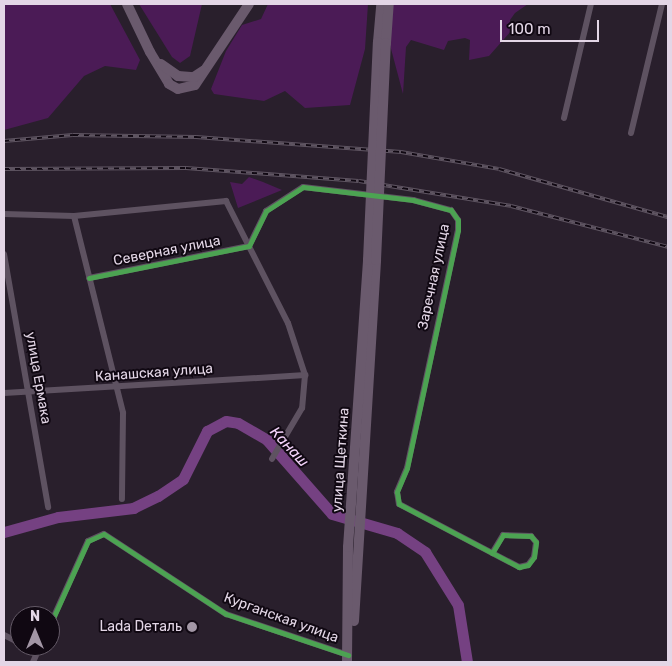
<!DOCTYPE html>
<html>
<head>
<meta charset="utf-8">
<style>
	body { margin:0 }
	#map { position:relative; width:672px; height:666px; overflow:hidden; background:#291f2c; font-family:Rubik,sans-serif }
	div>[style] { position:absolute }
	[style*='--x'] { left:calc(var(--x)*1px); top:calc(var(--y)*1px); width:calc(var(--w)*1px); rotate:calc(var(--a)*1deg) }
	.green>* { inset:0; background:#4b1b56 }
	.river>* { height:11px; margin:-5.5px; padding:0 5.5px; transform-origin:5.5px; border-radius:5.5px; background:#754182 }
	.street>* { height:6px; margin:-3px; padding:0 3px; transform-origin:3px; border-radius:3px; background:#5e5261 }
	.primary>* { height:10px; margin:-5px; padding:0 5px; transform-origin:5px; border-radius:5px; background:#6a5a6d }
	.rail>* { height:4px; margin-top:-2px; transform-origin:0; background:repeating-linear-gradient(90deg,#100812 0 5.5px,#5f5562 0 11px); box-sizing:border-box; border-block:1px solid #5f5562 }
	.primary-bridge>* { height:10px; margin:-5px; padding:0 5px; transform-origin:5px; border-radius:5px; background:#6a5a6d }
	.cycleway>* { height:5px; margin:-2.5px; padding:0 2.5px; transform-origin:2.5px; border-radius:2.5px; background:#4ca352 }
	.dots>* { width:14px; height:14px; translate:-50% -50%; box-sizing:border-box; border:2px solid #100812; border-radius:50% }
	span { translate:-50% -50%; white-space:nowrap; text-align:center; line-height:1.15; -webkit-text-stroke:4px #100812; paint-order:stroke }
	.street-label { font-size:14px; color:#e3d6e6 }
	.poi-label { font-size:14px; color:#e3d6e6 }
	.right { translate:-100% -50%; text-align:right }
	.water-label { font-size:15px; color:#f4d4fb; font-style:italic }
	.frame { position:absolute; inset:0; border:5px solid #e3d6e6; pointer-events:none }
	.north { position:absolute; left:10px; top:606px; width:50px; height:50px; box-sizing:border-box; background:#100812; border:1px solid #645a67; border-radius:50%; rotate:0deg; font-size:14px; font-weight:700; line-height:20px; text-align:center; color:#e3d6e6 }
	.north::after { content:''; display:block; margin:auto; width:18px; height:22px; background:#a296a5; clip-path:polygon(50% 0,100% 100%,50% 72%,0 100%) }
	.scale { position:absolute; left:500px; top:20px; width:99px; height:22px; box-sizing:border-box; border:2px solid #e3d6e6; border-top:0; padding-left:6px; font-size:15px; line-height:18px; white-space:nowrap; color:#e3d6e6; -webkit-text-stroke:4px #100812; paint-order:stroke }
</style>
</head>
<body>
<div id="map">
	<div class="green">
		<div style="clip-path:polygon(4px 4px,110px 4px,140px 60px,136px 70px,105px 66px,84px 76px,48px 118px,4px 130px)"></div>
		<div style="clip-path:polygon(139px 4px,202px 4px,190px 56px,180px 63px,172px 57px)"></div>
		<div style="clip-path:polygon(268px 4px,368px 4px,365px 49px,350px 105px,305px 108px,285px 91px,264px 101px,214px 94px,211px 89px,226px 51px,242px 25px,261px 19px)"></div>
		<div style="clip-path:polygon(393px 4px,528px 4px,515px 13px,510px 20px,511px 31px,489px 56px,469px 60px,470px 40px,465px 38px,448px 41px,444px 50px,411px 40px,406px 47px,403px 94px,390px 45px)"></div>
		<div style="clip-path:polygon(249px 177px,263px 182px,282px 190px,238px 208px,230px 182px,242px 184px)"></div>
	</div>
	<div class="river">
		<div style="--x:4;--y:532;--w:56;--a:-15.5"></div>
		<div style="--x:58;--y:517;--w:76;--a:-6.8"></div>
		<div style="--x:133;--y:508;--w:28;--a:-26"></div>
		<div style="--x:158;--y:496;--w:30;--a:-34"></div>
		<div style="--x:183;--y:479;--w:54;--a:-63.4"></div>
		<div style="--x:207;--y:431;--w:21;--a:-28"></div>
		<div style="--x:226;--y:421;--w:12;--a:9"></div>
		<div style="--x:238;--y:423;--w:34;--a:30"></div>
		<div style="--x:267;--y:440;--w:98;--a:48.7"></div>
		<div style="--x:332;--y:514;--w:68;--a:16.3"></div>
		<div style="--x:397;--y:533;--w:34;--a:34"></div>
		<div style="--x:425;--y:552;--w:62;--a:58.1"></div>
		<div style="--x:458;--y:605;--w:58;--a:81"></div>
	</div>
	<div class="street">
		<div style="--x:564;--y:118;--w:117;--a:-76.7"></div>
		<div style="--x:631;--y:133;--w:133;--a:-76.5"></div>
		<div style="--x:4;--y:214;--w:70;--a:1.6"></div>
		<div style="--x:74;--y:216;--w:153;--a:-5.6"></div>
		<div style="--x:226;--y:201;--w:137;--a:63.1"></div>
		<div style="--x:288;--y:323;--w:55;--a:71.9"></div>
		<div style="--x:305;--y:375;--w:33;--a:95"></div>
		<div style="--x:302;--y:408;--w:59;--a:120.5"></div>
		<div style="--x:74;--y:216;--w:203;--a:76"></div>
		<div style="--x:123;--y:413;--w:86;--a:90.7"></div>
		<div style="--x:4;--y:254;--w:257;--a:80.1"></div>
		<div style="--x:89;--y:278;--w:163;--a:-11.3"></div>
		<div style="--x:249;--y:246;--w:39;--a:-64"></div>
		<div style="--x:266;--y:211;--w:44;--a:-33"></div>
		<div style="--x:303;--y:187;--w:111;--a:6.7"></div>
		<div style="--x:413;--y:200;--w:39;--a:15"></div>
		<div style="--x:451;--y:210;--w:12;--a:55"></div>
		<div style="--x:458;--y:220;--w:10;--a:90"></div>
		<div style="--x:458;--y:230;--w:243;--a:102.1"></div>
		<div style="--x:407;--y:468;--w:26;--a:113"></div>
		<div style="--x:397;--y:492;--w:12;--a:81"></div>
		<div style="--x:399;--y:504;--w:136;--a:27.7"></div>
		<div style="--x:519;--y:567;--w:9;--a:-13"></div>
		<div style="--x:528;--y:565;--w:10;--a:-53"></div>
		<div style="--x:534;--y:557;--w:15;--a:-82"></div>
		<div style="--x:536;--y:542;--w:8;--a:-130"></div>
		<div style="--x:531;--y:536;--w:28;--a:-178"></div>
		<div style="--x:503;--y:535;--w:21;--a:121"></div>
		<div style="--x:4;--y:393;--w:302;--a:-3.4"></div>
		<div style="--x:50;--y:625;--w:92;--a:-65.7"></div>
		<div style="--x:88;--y:541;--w:17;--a:-24"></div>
		<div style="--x:104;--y:534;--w:146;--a:33.3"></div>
		<div style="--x:226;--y:614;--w:129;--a:18.6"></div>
		<div style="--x:4;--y:635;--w:18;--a:27"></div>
		<div style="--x:26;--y:646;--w:13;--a:23"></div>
		<div style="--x:33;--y:662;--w:17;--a:-66"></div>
	</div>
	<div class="primary">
		<div style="--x:127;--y:4;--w:53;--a:64.4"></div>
		<div style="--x:150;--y:52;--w:37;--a:59"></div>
		<div style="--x:169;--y:84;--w:10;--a:29"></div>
		<div style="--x:178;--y:89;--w:17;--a:-13"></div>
		<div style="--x:195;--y:85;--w:97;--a:-56.3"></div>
		<div style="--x:378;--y:42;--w:38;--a:-85"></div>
		<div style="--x:386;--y:43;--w:39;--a:-86"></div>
		<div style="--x:161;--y:64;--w:21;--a:35"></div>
		<div style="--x:178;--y:76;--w:16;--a:4"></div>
		<div style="--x:194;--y:77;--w:11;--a:-34"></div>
		<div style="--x:354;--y:621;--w:362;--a:-86.5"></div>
		<div style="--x:347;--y:662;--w:115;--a:-89.5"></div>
		<div style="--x:348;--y:547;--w:288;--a:-86"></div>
	</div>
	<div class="rail">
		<div style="--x:4;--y:141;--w:69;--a:-5"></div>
		<div style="--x:73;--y:135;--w:123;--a:0.9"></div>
		<div style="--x:196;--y:137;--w:206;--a:4.2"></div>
		<div style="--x:401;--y:152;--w:99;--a:9.8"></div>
		<div style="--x:499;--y:169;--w:176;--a:15.9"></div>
		<div style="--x:4;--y:169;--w:182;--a:-0.3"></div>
		<div style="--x:186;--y:168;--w:173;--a:4.3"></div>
		<div style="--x:359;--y:181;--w:154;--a:9.3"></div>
		<div style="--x:511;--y:206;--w:162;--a:14.6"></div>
	</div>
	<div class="primary-bridge">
		<div style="--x:368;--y:260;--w:218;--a:-87.4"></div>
		<div style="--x:376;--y:260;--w:217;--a:-87.4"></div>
	</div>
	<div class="cycleway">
		<div style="--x:89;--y:278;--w:163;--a:-11.3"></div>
		<div style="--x:249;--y:246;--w:39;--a:-64"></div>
		<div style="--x:266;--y:211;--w:44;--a:-33"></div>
		<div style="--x:303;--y:187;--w:111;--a:6.7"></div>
		<div style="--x:413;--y:200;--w:39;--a:15"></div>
		<div style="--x:451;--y:210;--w:12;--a:55"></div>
		<div style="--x:458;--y:220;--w:10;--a:90"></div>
		<div style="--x:458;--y:230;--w:243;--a:102.1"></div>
		<div style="--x:407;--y:468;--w:26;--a:113"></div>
		<div style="--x:397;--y:492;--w:12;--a:81"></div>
		<div style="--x:399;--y:504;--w:136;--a:27.7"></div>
		<div style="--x:519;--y:567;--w:9;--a:-13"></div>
		<div style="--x:528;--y:565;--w:10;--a:-53"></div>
		<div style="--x:534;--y:557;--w:15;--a:-82"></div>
		<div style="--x:536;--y:542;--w:8;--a:-130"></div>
		<div style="--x:531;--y:536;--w:28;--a:-178"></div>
		<div style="--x:503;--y:535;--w:21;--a:121"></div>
		<div style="--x:50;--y:625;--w:92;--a:-65.7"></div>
		<div style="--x:88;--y:541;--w:17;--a:-24"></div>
		<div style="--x:104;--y:534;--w:146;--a:33.3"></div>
		<div style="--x:226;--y:614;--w:129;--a:18.6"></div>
	</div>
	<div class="dots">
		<div style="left:192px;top:627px;background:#a296a5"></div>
	</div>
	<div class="street-label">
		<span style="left:167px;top:251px;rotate:-11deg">Северная улица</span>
		<span style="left:434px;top:277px;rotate:-78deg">Заречная улица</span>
		<span style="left:154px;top:373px;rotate:-4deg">Канашская улица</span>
		<span style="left:38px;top:378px;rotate:80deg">улица Ермака</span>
		<span style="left:341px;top:460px;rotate:-86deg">улица Щеткина</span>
		<span style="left:281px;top:618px;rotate:20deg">Курганская улица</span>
	</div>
	<div class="poi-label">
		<span class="right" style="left:182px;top:627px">Lada Dеталь</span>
	</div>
	<div class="water-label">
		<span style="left:289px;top:447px;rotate:47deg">Канаш</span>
	</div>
	<div class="frame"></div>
	<div class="north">N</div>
	<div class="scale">100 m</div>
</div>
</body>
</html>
